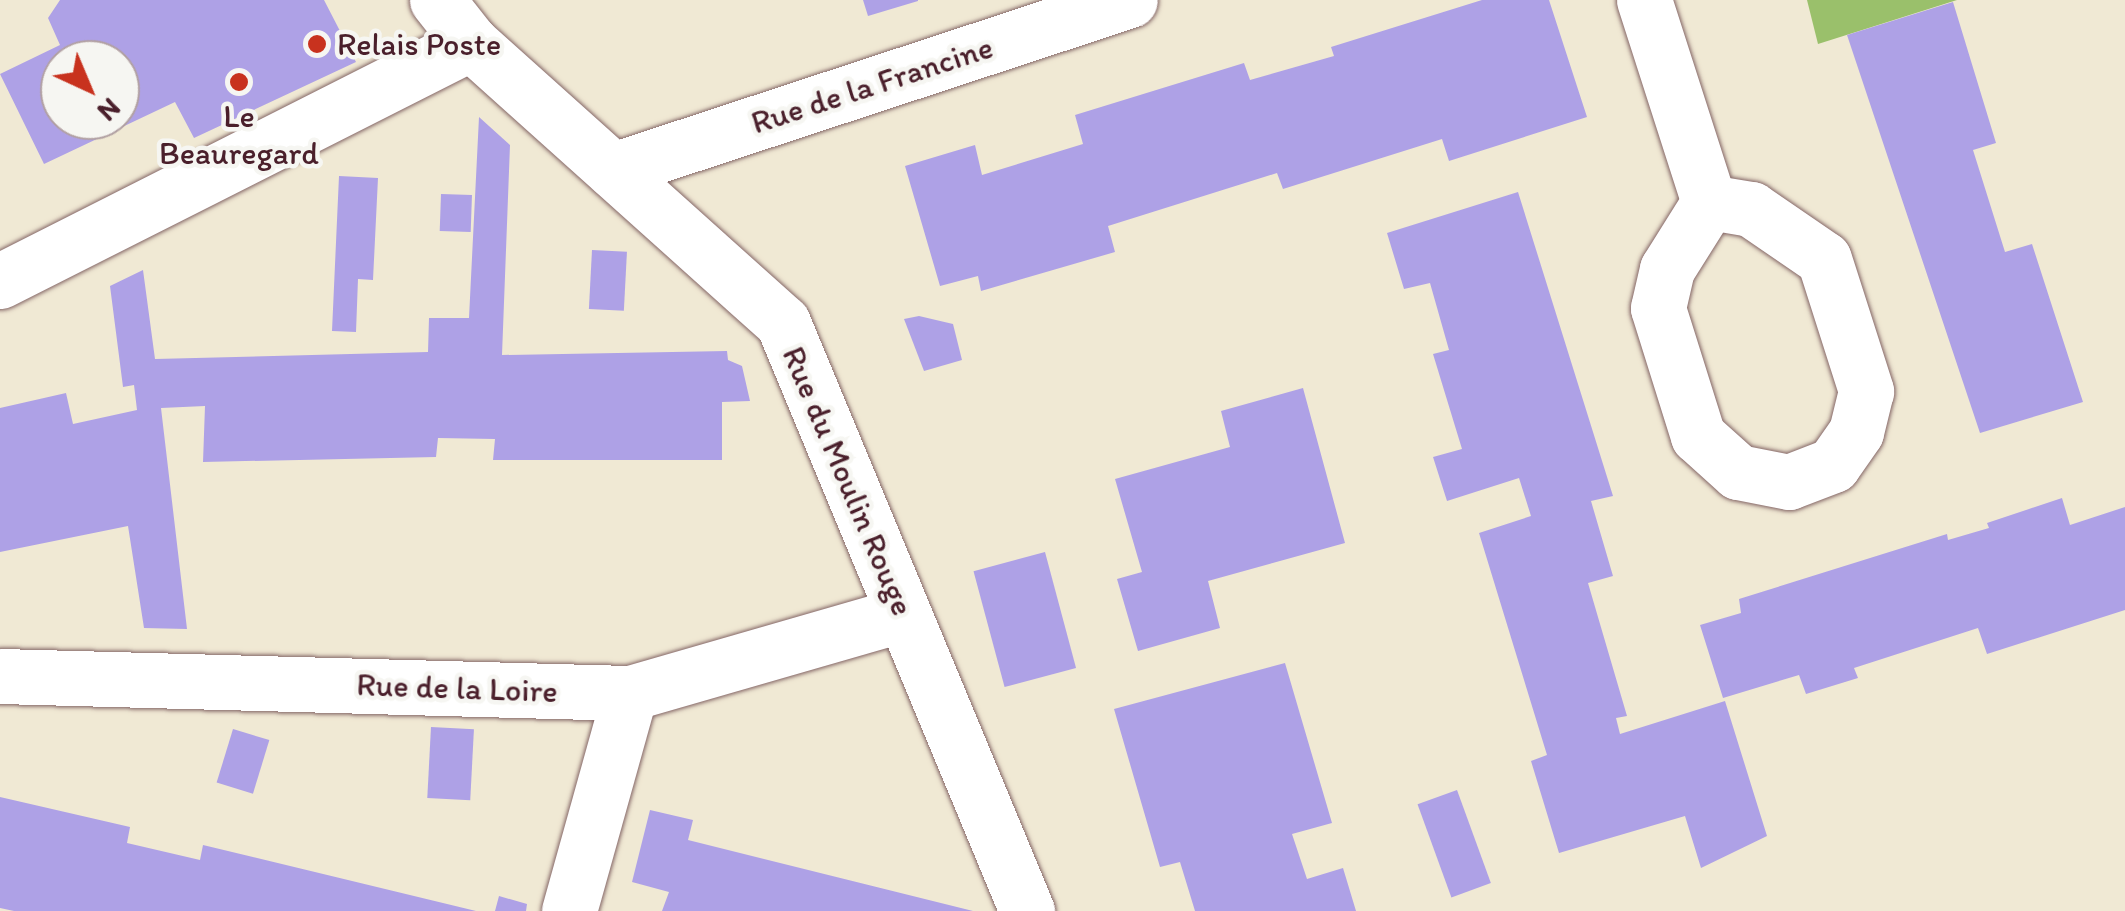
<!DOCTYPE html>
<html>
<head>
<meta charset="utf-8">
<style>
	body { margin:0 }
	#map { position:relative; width:2125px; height:911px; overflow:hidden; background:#f0e9d4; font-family:Itim,sans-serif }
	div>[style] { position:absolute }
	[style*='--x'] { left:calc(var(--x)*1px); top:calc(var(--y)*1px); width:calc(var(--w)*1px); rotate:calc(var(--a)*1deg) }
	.green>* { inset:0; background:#9ac06b }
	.building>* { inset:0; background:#aea1e6; transform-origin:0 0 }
	.roads { filter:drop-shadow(0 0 2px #846666) drop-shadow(0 0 2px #846666) }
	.street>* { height:55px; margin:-27.5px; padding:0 27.5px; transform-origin:27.5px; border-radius:27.5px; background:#fff }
	.dots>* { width:28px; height:28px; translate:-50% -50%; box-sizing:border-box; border:5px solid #f6f6f2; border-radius:50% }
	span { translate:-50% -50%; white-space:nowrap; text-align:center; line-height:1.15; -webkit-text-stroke:9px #f6f6f2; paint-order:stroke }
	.poi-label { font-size:32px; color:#4a1f2b }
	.left { translate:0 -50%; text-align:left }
	.street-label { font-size:32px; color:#4a1f2b }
	.north { position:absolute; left:40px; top:40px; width:100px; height:100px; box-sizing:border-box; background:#f6f6f2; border:2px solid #b1a0a2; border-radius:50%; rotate:136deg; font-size:28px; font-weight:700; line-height:40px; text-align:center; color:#4a1f2b }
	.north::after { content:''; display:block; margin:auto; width:35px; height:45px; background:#c8321e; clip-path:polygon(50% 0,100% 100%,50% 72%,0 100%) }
</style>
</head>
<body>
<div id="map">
	<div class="green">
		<div style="clip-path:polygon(1807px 0,1957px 0,1818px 44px)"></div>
	</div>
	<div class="building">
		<div style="clip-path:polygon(evenodd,60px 0,324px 0,356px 62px,194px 138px,175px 102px,44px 164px,0 74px,60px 45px,48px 18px,60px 0,60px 60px,120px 60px,120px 120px,60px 120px,60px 60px)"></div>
		<div style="clip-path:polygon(863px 0,918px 0,918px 1px,868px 16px)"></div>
		<div style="clip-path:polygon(1482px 0,1549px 0,1587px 117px,1449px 161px,1442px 139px,1283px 189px,1277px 173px,1108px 226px,1115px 252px,981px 291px,978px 276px,940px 286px,905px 166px,975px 145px,982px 175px,1083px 144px,1075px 115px,1244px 63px,1250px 80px,1334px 56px,1331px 47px)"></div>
		<div style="clip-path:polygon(1953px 2px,1996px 143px,1973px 150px,2005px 252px,2032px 244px,2083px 402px,1980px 433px,1847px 35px)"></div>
		<div style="clip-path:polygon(479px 117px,510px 145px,502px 355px,727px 351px,728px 360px,742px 366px,750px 401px,722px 402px,722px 460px,493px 460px,495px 439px,438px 438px,436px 457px,203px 462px,205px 406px,161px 408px,187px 629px,144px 628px,128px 526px,0 552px,0 408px,66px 393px,73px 424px,137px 410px,134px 385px,123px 387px,110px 286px,143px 270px,155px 359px,428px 352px,429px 318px,469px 318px)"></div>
		<div style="clip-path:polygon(339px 176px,378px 178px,373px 280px,358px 279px,356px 332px,332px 331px)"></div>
		<div style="clip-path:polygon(1518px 192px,1613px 496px,1591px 501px,1613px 576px,1588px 583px,1627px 716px,1616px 718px,1620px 734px,1725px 701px,1767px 836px,1701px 868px,1685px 816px,1559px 853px,1531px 761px,1547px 755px,1479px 533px,1531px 516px,1519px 478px,1447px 501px,1433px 457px,1462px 449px,1433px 354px,1449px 350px,1430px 283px,1404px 289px,1387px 233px)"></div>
		<div style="left:441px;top:194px;width:31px;height:37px;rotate:2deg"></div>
		<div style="left:592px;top:250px;width:35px;height:59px;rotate:3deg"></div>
		<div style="clip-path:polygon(919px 316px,953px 324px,962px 360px,924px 371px,904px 319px)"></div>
		<div style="clip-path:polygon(1303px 388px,1345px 543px,1208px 581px,1220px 628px,1138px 651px,1117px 579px,1142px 572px,1115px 479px,1230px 447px,1221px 411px)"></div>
		<div style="clip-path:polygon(2062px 498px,2070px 525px,2125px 507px,2125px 610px,1987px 654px,1978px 628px,1854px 668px,1858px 678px,1806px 694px,1799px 675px,1723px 698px,1700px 625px,1741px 613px,1739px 599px,1947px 534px,1948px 540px,1989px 528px,1987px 523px)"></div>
		<div style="left:1045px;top:552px;width:120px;height:74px;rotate:75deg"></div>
		<div style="clip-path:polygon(1285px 663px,1332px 823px,1292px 834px,1307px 879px,1343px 868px,1356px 911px,1195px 911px,1180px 862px,1160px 867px,1114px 709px)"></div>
		<div style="left:431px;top:727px;width:43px;height:71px;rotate:3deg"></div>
		<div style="left:233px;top:729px;width:38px;height:56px;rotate:17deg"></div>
		<div style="left:1457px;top:790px;width:99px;height:42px;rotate:70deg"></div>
		<div style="clip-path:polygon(0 797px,130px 827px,127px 843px,200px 860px,203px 845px,476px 911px,14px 911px,0 908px)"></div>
		<div style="clip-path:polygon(650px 810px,693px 820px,688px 840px,973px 911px,662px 911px,669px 892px,632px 882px)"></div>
		<div style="clip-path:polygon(499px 896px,527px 904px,526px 911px,495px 911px)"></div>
	</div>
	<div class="roads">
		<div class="street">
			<div style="--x:437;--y:0;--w:55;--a:51.7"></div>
			<div style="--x:471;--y:43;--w:419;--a:41.9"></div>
			<div style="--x:783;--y:323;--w:637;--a:67.46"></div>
			<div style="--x:1644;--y:0;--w:212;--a:72.2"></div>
			<div style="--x:613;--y:170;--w:544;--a:-18.2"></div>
			<div style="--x:1709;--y:202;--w:43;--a:9.5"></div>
			<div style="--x:1751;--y:209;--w:88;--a:34.4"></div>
			<div style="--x:1824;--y:259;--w:139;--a:72.3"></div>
			<div style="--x:1866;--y:391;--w:42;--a:103.7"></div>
			<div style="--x:1856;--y:432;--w:40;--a:124.9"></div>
			<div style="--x:1833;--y:465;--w:47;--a:158.9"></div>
			<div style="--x:1789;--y:482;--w:52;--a:-168.9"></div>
			<div style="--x:1738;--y:472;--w:54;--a:-138"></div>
			<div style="--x:1698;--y:436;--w:134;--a:-107.4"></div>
			<div style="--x:1658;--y:308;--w:40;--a:-77"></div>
			<div style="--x:1667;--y:269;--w:79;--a:-57.9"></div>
			<div style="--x:0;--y:281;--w:528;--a:-26.81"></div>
			<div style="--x:0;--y:676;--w:630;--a:1.55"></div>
			<div style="--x:630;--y:693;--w:284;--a:-16.1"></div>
			<div style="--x:569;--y:911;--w:226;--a:-74.4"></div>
		</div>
	</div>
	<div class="dots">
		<div style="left:317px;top:44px;background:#c8321e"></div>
		<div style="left:239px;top:82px;background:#c8321e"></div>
	</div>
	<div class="poi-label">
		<span class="left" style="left:337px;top:44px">Relais Poste</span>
		<span style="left:239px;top:135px">Le<br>Beauregard</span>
	</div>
	<div class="street-label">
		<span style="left:872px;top:85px;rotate:-18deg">Rue de la Francine</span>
		<span style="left:848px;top:481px;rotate:67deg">Rue du Moulin Rouge</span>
		<span style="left:457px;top:688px;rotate:2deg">Rue de la Loire</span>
	</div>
	<div class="north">N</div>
</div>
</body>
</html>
